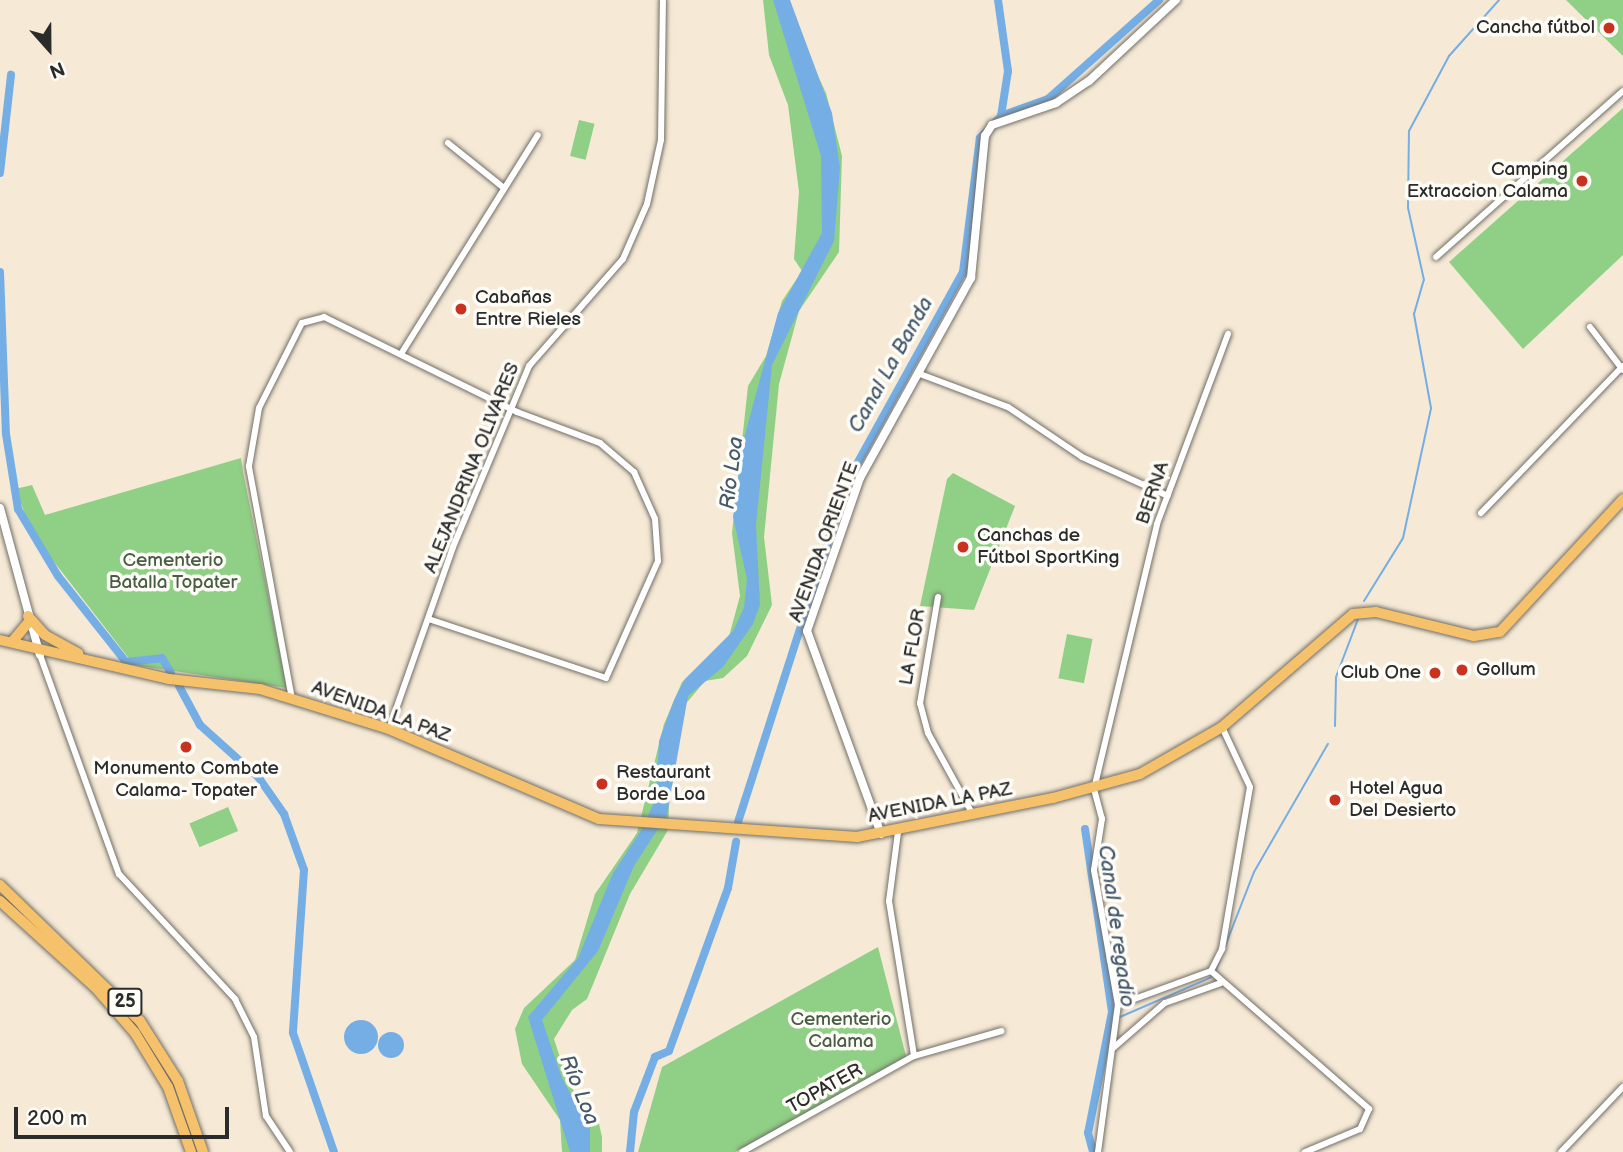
<!DOCTYPE html>
<html>
<head>
<meta charset="utf-8">
<style>
	body { margin:0 }
	#map { position:relative; width:1623px; height:1152px; overflow:hidden; background:#f6ead6; font-family:"Balsamiq Sans",sans-serif }
	div>[style] { position:absolute }
	[style*='--x'] { left:calc(var(--x)*1px); top:calc(var(--y)*1px); width:calc(var(--w)*1px); rotate:calc(var(--a)*1deg) }
	.green>* { inset:0; background:#90cf86; transform-origin:0 0 }
	.water>* { inset:0; background:#75aee5 }
	.round { border-radius:50% }
	.stream>* { height:2px; margin:-1px; padding:0 1px; transform-origin:1px; border-radius:1px; background:#75aee5 }
	.canal>* { height:8px; margin:-4px; padding:0 4px; transform-origin:4px; border-radius:4px; background:#75aee5 }
	.roads { filter:drop-shadow(0 0 2px #726e67) drop-shadow(0 0 2px #726e67) }
	.minor>* { height:6px; margin:-3px; padding:0 3px; transform-origin:3px; border-radius:3px; background:#fff }
	.tertiary>* { height:8px; margin:-4px; padding:0 4px; transform-origin:4px; border-radius:4px; background:#fff }
	.primary>* { height:10px; margin:-5px; padding:0 5px; transform-origin:5px; border-radius:5px; background:#f5c16b }
	.trunk>* { height:10px; margin:-5px; padding:0 5px; transform-origin:5px; border-radius:5px; background:#f5c16b }
	.dots>* { width:19px; height:19px; translate:-50% -50%; box-sizing:border-box; border:4px solid #fdfcf7; border-radius:50% }
	span { translate:-50% -50%; white-space:nowrap; text-align:center; line-height:1.15; -webkit-text-stroke:7px #fdfcf7; paint-order:stroke }
	.shield-label span { padding:2px 5px; background:#fdfcf7; border:2px solid; border-radius:5px; -webkit-text-stroke-width:0 }
	.shield-label { font-size:18px; color:#2b2b2b; font-weight:700 }
	.poi-label { font-size:19px; color:#2b2b2b }
	.right { translate:-100% -50%; text-align:right }
	.left { translate:0 -50%; text-align:left }
	.street-label { font-size:19px; color:#2b2b2b }
	.park-label { font-size:19px; color:#495c46 }
	.water-label { font-size:21px; color:#45596c; font-style:italic }
	.north { position:absolute; left:14px; top:14px; width:70px; height:70px; -webkit-text-stroke:5px #fdfcf7; paint-order:stroke; rotate:159deg; font-size:19px; font-weight:700; line-height:28px; text-align:center; color:#2b2b2b }
	.north::after { content:''; display:block; margin:auto; width:24px; height:32px; background:#2b2b2b; clip-path:polygon(50% 0,100% 100%,50% 72%,0 100%) }
	.scale { position:absolute; left:14px; top:1107px; width:215px; height:32px; box-sizing:border-box; border:4px solid #2b2b2b; border-top:0; padding-left:9px; font-size:21px; line-height:24px; white-space:nowrap; color:#2b2b2b; -webkit-text-stroke:5px #fdfcf7; paint-order:stroke }
</style>
</head>
<body>
<div id="map">
	<div class="green">
		<div style="clip-path:polygon(763px 0,782px 0,826px 93px,842px 156px,839px 252px,799px 311px,779px 384px,764px 537px,772px 605px,747px 656px,723px 678px,705px 681px,673px 719px,668px 830px,630px 894px,587px 999px,572px 1010px,554px 1039px,569px 1085px,598px 1119px,602px 1137px,602px 1152px,562px 1152px,560px 1120px,522px 1064px,515px 1029px,524px 1008px,575px 960px,595px 894px,637px 833px,664px 724px,682px 682px,728px 640px,740px 596px,732px 533px,748px 386px,766px 356px,782px 301px,802px 271px,794px 259px,799px 192px,788px 105px,769px 55px)"></div>
		<div style="clip-path:polygon(1566px 0,1623px 0,1623px 56px)"></div>
		<div style="clip-path:polygon(1623px 108px,1623px 255px,1523px 349px,1449px 262px)"></div>
		<div style="left:579px;top:120px;width:16px;height:37px;rotate:14deg"></div>
		<div style="clip-path:polygon(241px 458px,243px 472px,287px 688px,134px 665px,34px 536px,15px 489px,32px 485px,45px 515px)"></div>
		<div style="clip-path:polygon(953px 473px,1015px 506px,974px 610px,920px 606px,947px 479px)"></div>
		<div style="left:1067px;top:634px;width:26px;height:45px;rotate:11deg"></div>
		<div style="left:228px;top:807px;width:26px;height:42px;rotate:67deg"></div>
		<div style="clip-path:polygon(878px 947px,907px 1060px,735px 1152px,638px 1152px,662px 1067px)"></div>
	</div>
	<div class="water">
		<div style="clip-path:polygon(773px 0,790px 0,832px 113px,840px 168px,834px 241px,772px 365px,756px 525px,760px 605px,753px 624px,723px 667px,688px 696px,667px 815px,634px 866px,598px 951px,542px 1020px,562px 1078px,590px 1129px,590px 1152px,570px 1152px,528px 1017px,578px 958px,613px 873px,642px 829px,656px 798px,659px 741px,674px 700px,685px 679px,733px 631px,744px 608px,747px 579px,733px 517px,743px 442px,778px 313px,822px 233px,821px 156px)"></div>
		<div class="round" style="left:344px;top:1020px;width:34px;height:34px"></div>
		<div class="round" style="left:378px;top:1032px;width:26px;height:26px"></div>
	</div>
	<div class="stream">
		<div style="--x:1364;--y:601;--w:74;--a:-58.2"></div>
		<div style="--x:1403;--y:538;--w:133;--a:-77.8"></div>
		<div style="--x:1431;--y:408;--w:96;--a:-100.3"></div>
		<div style="--x:1414;--y:314;--w:35;--a:-74"></div>
		<div style="--x:1424;--y:280;--w:74;--a:-102.5"></div>
		<div style="--x:1408;--y:208;--w:77;--a:-89.3"></div>
		<div style="--x:1409;--y:131;--w:85;--a:-61.9"></div>
		<div style="--x:1449;--y:56;--w:75;--a:-48.2"></div>
		<div style="--x:1335;--y:726;--w:49;--a:-88.8"></div>
		<div style="--x:1336;--y:677;--w:62;--a:-69.2"></div>
		<div style="--x:1215;--y:972;--w:107;--a:-68.7"></div>
		<div style="--x:1254;--y:872;--w:148;--a:-60"></div>
		<div style="--x:1120;--y:1017;--w:100;--a:-23.5"></div>
	</div>
	<div class="canal">
		<div style="--x:998;--y:0;--w:72;--a:82"></div>
		<div style="--x:1008;--y:71;--w:46;--a:98.8"></div>
		<div style="--x:0;--y:173;--w:99;--a:-83.6"></div>
		<div style="--x:0;--y:272;--w:162;--a:87.9"></div>
		<div style="--x:6;--y:434;--w:76;--a:80.9"></div>
		<div style="--x:18;--y:509;--w:78;--a:59.2"></div>
		<div style="--x:58;--y:576;--w:110;--a:51.7"></div>
		<div style="--x:126;--y:662;--w:36;--a:-6"></div>
		<div style="--x:162;--y:658;--w:17;--a:59"></div>
		<div style="--x:179;--y:686;--w:44;--a:61.7"></div>
		<div style="--x:200;--y:725;--w:79;--a:41.9"></div>
		<div style="--x:259;--y:778;--w:44;--a:55.2"></div>
		<div style="--x:284;--y:814;--w:59;--a:70.3"></div>
		<div style="--x:304;--y:870;--w:163;--a:93.9"></div>
		<div style="--x:293;--y:1033;--w:126;--a:71"></div>
		<div style="--x:738;--y:822;--w:357;--a:-72.2"></div>
		<div style="--x:847;--y:482;--w:240;--a:-61.1"></div>
		<div style="--x:963;--y:272;--w:135;--a:-82.8"></div>
		<div style="--x:980;--y:138;--w:30;--a:-46"></div>
		<div style="--x:1001;--y:116;--w:50;--a:-19.9"></div>
		<div style="--x:1048;--y:99;--w:149;--a:-41.7"></div>
		<div style="--x:1085;--y:829;--w:185;--a:81.6"></div>
		<div style="--x:1112;--y:1012;--w:123;--a:101.2"></div>
		<div style="--x:1088;--y:1133;--w:20;--a:75"></div>
		<div style="--x:630;--y:1152;--w:40;--a:-84.3"></div>
		<div style="--x:634;--y:1112;--w:59;--a:-69.1"></div>
		<div style="--x:655;--y:1057;--w:15;--a:-23"></div>
		<div style="--x:669;--y:1051;--w:173;--a:-70.1"></div>
		<div style="--x:728;--y:888;--w:47;--a:-80.1"></div>
	</div>
	<div class="roads">
		<div class="minor">
			<div style="--x:448;--y:143;--w:72;--a:38.8"></div>
			<div style="--x:1436;--y:257;--w:250;--a:-41.6"></div>
			<div style="--x:1590;--y:327;--w:54;--a:52.5"></div>
			<div style="--x:401;--y:354;--w:258;--a:-58"></div>
			<div style="--x:920;--y:374;--w:94;--a:20.6"></div>
			<div style="--x:1008;--y:407;--w:89;--a:34"></div>
			<div style="--x:1082;--y:457;--w:94;--a:24.4"></div>
			<div style="--x:1481;--y:513;--w:204;--a:-46"></div>
			<div style="--x:938;--y:597;--w:108;--a:99.6"></div>
			<div style="--x:920;--y:703;--w:31;--a:75"></div>
			<div style="--x:928;--y:733;--w:94;--a:61.2"></div>
			<div style="--x:40;--y:655;--w:233;--a:70.2"></div>
			<div style="--x:119;--y:874;--w:171;--a:47.1"></div>
			<div style="--x:235;--y:999;--w:42;--a:63.4"></div>
			<div style="--x:254;--y:1037;--w:80;--a:81.4"></div>
			<div style="--x:266;--y:1116;--w:43;--a:56.3"></div>
			<div style="--x:292;--y:699;--w:237;--a:-100.5"></div>
			<div style="--x:249;--y:466;--w:59;--a:-80.2"></div>
			<div style="--x:259;--y:408;--w:95;--a:-63.2"></div>
			<div style="--x:302;--y:323;--w:23;--a:-15"></div>
			<div style="--x:324;--y:317;--w:215;--a:26.2"></div>
			<div style="--x:517;--y:412;--w:89;--a:20.5"></div>
			<div style="--x:600;--y:443;--w:45;--a:40.5"></div>
			<div style="--x:634;--y:472;--w:51;--a:65.9"></div>
			<div style="--x:655;--y:519;--w:42;--a:85.9"></div>
			<div style="--x:658;--y:561;--w:128;--a:114"></div>
			<div style="--x:606;--y:678;--w:187;--a:-161.6"></div>
			<div style="--x:389;--y:729;--w:193;--a:-70.6"></div>
			<div style="--x:453;--y:547;--w:196;--a:-67.2"></div>
			<div style="--x:529;--y:366;--w:142;--a:-48.7"></div>
			<div style="--x:623;--y:259;--w:60;--a:-66.4"></div>
			<div style="--x:647;--y:204;--w:66;--a:-77.7"></div>
			<div style="--x:661;--y:140;--w:140;--a:-89.2"></div>
			<div style="--x:898;--y:832;--w:70;--a:97.4"></div>
			<div style="--x:889;--y:901;--w:157;--a:80.8"></div>
			<div style="--x:1211;--y:971;--w:210;--a:41.1"></div>
			<div style="--x:1369;--y:1109;--w:22;--a:114"></div>
			<div style="--x:1360;--y:1129;--w:60;--a:157.3"></div>
			<div style="--x:1118;--y:1005;--w:99;--a:-20.1"></div>
			<div style="--x:1211;--y:971;--w:25;--a:-63"></div>
			<div style="--x:1222;--y:949;--w:164;--a:-80.2"></div>
			<div style="--x:1250;--y:787;--w:66;--a:-115"></div>
			<div style="--x:1112;--y:1049;--w:70;--a:-41"></div>
			<div style="--x:1165;--y:1003;--w:59;--a:-19.7"></div>
			<div style="--x:742;--y:1152;--w:197;--a:-29.2"></div>
			<div style="--x:914;--y:1056;--w:91;--a:-15.9"></div>
			<div style="--x:1098;--y:1152;--w:148;--a:-82.3"></div>
			<div style="--x:1118;--y:1005;--w:137;--a:-100.1"></div>
			<div style="--x:1094;--y:870;--w:52;--a:-81.1"></div>
			<div style="--x:1102;--y:819;--w:31;--a:-105"></div>
			<div style="--x:1094;--y:789;--w:272;--a:-76.6"></div>
			<div style="--x:1157;--y:524;--w:203;--a:-69.5"></div>
			<div style="--x:1561;--y:1152;--w:90;--a:-46.4"></div>
		</div>
		<div class="tertiary">
			<div style="--x:0;--y:508;--w:152;--a:74.8"></div>
			<div style="--x:881;--y:834;--w:216;--a:-110"></div>
			<div style="--x:807;--y:631;--w:162;--a:-70.9"></div>
			<div style="--x:860;--y:478;--w:229;--a:-61"></div>
			<div style="--x:971;--y:278;--w:143;--a:-84.4"></div>
			<div style="--x:985;--y:136;--w:13;--a:-58"></div>
			<div style="--x:992;--y:125;--w:68;--a:-19"></div>
			<div style="--x:1056;--y:103;--w:40;--a:-34"></div>
			<div style="--x:1089;--y:81;--w:119;--a:-43"></div>
		</div>
		<div class="primary">
			<div style="--x:28;--y:616;--w:25;--a:48"></div>
			<div style="--x:45;--y:635;--w:38;--a:29"></div>
			<div style="--x:0;--y:640;--w:173;--a:13"></div>
			<div style="--x:169;--y:679;--w:92;--a:6.3"></div>
			<div style="--x:260;--y:689;--w:135;--a:17.2"></div>
			<div style="--x:389;--y:729;--w:228;--a:23.2"></div>
			<div style="--x:599;--y:819;--w:259;--a:4"></div>
			<div style="--x:857;--y:837;--w:200;--a:-11.3"></div>
			<div style="--x:1053;--y:798;--w:90;--a:-15.4"></div>
			<div style="--x:1140;--y:774;--w:95;--a:-29.8"></div>
			<div style="--x:1222;--y:727;--w:173;--a:-40.8"></div>
			<div style="--x:1353;--y:614;--w:23;--a:-5"></div>
			<div style="--x:1376;--y:612;--w:101;--a:13.8"></div>
			<div style="--x:1474;--y:636;--w:26;--a:-9"></div>
			<div style="--x:1500;--y:632;--w:181;--a:-47.2"></div>
			<div style="--x:12;--y:642;--w:26;--a:-50"></div>
		</div>
		<div class="trunk">
			<div style="--x:0;--y:885;--w:195;--a:44.2"></div>
			<div style="--x:140;--y:1021;--w:71;--a:57.7"></div>
			<div style="--x:178;--y:1081;--w:75;--a:70.6"></div>
			<div style="--x:0;--y:901;--w:128;--a:42.2"></div>
			<div style="--x:95;--y:987;--w:61;--a:49"></div>
			<div style="--x:135;--y:1033;--w:63;--a:58.6"></div>
			<div style="--x:168;--y:1087;--w:69;--a:70.5"></div>
		</div>
	</div>
	<div class="dots">
		<div style="left:1609px;top:28px;background:#c8321e"></div>
		<div style="left:1582px;top:181px;background:#c8321e"></div>
		<div style="left:461px;top:309px;background:#c8321e"></div>
		<div style="left:963px;top:547px;background:#c8321e"></div>
		<div style="left:1462px;top:670px;background:#c8321e"></div>
		<div style="left:1435px;top:673px;background:#c8321e"></div>
		<div style="left:186px;top:747px;background:#c8321e"></div>
		<div style="left:602px;top:784px;background:#c8321e"></div>
		<div style="left:1335px;top:800px;background:#c8321e"></div>
	</div>
	<div class="shield-label">
		<span style="left:125px;top:1002px">25</span>
	</div>
	<div class="poi-label">
		<span class="right" style="left:1595px;top:28px">Cancha fútbol</span>
		<span class="right" style="left:1568px;top:181px">Camping<br>Extraccion Calama</span>
		<span class="left" style="left:475px;top:309px">Cabañas<br>Entre Rieles</span>
		<span class="left" style="left:977px;top:547px">Canchas de<br>Fútbol SportKing</span>
		<span class="left" style="left:1476px;top:670px">Gollum</span>
		<span class="right" style="left:1421px;top:673px">Club One</span>
		<span style="left:186px;top:780px">Monumento Combate<br>Calama- Topater</span>
		<span class="left" style="left:616px;top:784px">Restaurant<br>Borde Loa</span>
		<span class="left" style="left:1349px;top:800px">Hotel Agua<br>Del Desierto</span>
	</div>
	<div class="street-label">
		<span style="left:472px;top:468px;rotate:-68deg">ALEJANDRINA OLIVARES</span>
		<span style="left:1153px;top:493px;rotate:-71deg">BERNA</span>
		<span style="left:824px;top:542px;rotate:-70deg">AVENIDA ORIENTE</span>
		<span style="left:913px;top:647px;rotate:-80deg">LA FLOR</span>
		<span style="left:381px;top:712px;rotate:20deg">AVENIDA LA PAZ</span>
		<span style="left:940px;top:803px;rotate:-11deg">AVENIDA LA PAZ</span>
		<span style="left:825px;top:1089px;rotate:-29deg">TOPATER</span>
	</div>
	<div class="park-label">
		<span style="left:173px;top:572px">Cementerio<br>Batalla Topater</span>
		<span style="left:841px;top:1031px">Cementerio<br>Calama</span>
	</div>
	<div class="water-label">
		<span style="left:891px;top:365px;rotate:-61deg">Canal La Banda</span>
		<span style="left:732px;top:473px;rotate:-83deg">Río Loa</span>
		<span style="left:1116px;top:926px;rotate:82deg">Canal de regadio</span>
		<span style="left:579px;top:1090px;rotate:68deg">Río Loa</span>
	</div>
	<div class="north">N</div>
	<div class="scale">200 m</div>
</div>
</body>
</html>
